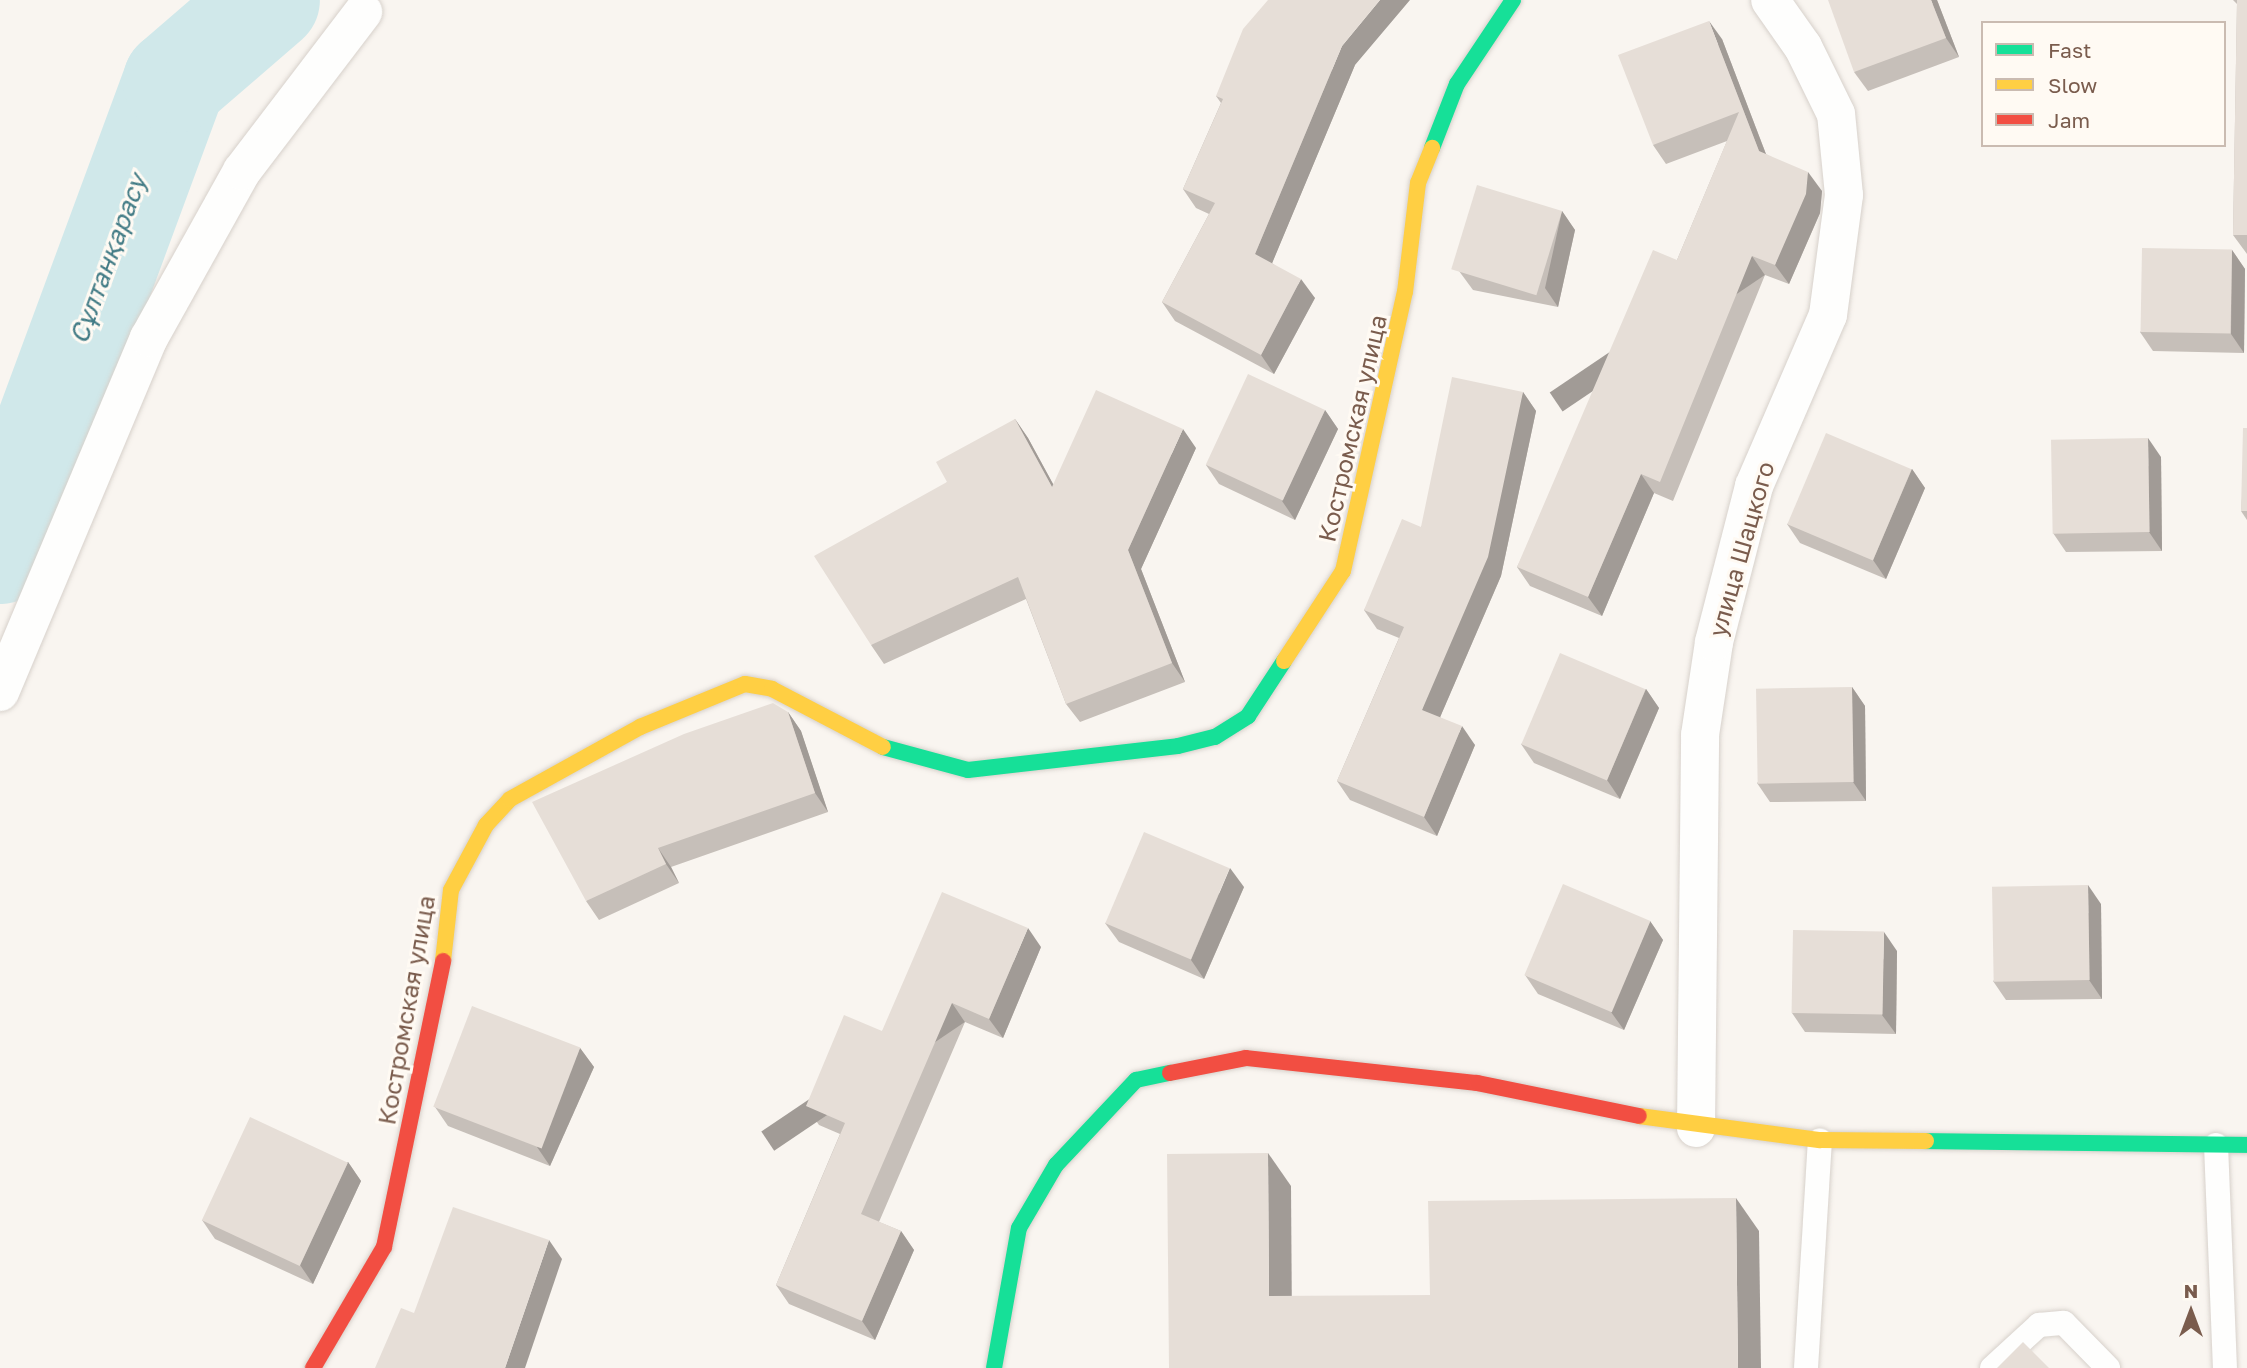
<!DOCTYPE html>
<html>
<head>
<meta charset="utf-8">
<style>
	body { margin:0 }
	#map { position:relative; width:2247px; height:1368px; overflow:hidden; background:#f9f5f0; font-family:"Golos Text",sans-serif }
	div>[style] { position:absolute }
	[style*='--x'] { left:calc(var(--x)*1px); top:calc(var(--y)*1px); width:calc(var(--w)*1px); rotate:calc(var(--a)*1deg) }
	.river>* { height:103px; margin:-51.5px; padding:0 51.5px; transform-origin:51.5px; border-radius:51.5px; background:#d0e8ea }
	.roads { filter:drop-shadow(0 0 2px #d7d1cb) drop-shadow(0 0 2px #d7d1cb) }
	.lane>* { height:24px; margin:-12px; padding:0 12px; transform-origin:12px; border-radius:12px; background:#fefefd }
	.street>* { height:38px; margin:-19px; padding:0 19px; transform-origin:19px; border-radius:19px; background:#fefefd }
	.fast>* { height:16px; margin:-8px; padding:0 8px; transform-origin:8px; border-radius:8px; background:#16e098 }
	.slow>* { height:16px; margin:-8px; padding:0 8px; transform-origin:8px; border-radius:8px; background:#ffcf43 }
	.jam>* { height:16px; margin:-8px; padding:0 8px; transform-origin:8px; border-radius:8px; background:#f24e42 }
	.wall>* { inset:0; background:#c6bfb9 }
	.shaded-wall>* { inset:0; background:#a19b96; transform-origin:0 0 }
	.building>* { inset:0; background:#e6ded7; transform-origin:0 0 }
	span { translate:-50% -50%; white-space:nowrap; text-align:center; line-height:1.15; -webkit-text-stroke:6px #fffaf3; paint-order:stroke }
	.street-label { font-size:24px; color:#7a5c4d }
	.water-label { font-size:26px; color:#437c86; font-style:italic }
	.legend { position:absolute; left:1981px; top:21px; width:245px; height:126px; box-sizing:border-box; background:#fffaf3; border:2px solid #cabbb1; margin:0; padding:9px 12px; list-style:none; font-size:21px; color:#7a5c4d }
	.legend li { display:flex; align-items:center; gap:14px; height:35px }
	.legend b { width:35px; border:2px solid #cabbb1 }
	.north { position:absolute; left:2156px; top:1277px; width:70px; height:70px; -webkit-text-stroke:5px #fffaf3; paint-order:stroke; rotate:0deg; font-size:19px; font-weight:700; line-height:28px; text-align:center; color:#7a5c4d }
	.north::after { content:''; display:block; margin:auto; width:24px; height:32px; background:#7a5c4d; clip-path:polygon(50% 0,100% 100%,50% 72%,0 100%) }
</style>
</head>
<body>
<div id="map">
	<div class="river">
		<div style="--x:0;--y:552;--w:502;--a:-69.72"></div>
		<div style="--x:174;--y:81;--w:124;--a:-40.8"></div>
	</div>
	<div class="roads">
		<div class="lane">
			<div style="--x:2216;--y:1145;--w:223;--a:87.7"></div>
			<div style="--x:1806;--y:1368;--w:228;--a:-86.5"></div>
			<div style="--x:1992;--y:1368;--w:64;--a:-42.5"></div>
			<div style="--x:2039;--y:1325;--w:25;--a:-5"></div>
			<div style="--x:2064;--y:1323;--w:63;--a:45.6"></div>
		</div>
		<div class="street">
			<div style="--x:0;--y:692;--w:384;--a:-67.2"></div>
			<div style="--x:149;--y:338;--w:191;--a:-60.9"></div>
			<div style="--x:242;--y:171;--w:200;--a:-52.7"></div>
			<div style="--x:1696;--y:1128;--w:393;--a:-89.4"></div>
			<div style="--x:1700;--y:735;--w:94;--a:-81.4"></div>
			<div style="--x:1714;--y:642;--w:161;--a:-75.6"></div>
			<div style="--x:1754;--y:486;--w:186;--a:-66.6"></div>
			<div style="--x:1828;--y:315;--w:121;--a:-82.4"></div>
			<div style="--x:1844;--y:195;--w:81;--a:-95.6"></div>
			<div style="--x:1836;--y:114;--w:75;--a:-116.2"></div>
			<div style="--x:1803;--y:47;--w:57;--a:-125.1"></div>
		</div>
		<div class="fast">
			<div style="--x:1432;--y:148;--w:69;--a:-68.7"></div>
			<div style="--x:1457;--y:84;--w:101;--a:-56.3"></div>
			<div style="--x:883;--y:747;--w:88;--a:15.1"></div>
			<div style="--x:968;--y:770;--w:211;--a:-6.5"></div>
			<div style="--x:1178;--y:746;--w:38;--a:-14"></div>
			<div style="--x:1215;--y:737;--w:39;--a:-32"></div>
			<div style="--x:1248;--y:716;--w:66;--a:-56.8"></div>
			<div style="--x:1926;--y:1141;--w:321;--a:0.7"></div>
			<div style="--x:994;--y:1368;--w:142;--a:-79.9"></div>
			<div style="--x:1019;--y:1228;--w:73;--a:-59.6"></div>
			<div style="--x:1056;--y:1165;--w:117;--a:-46.7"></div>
			<div style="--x:1136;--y:1080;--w:35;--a:-12"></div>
		</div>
		<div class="slow">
			<div style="--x:1284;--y:661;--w:108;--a:-56.8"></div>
			<div style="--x:1343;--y:571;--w:286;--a:-77.5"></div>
			<div style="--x:1405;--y:292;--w:110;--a:-83.2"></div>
			<div style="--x:1418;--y:183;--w:38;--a:-68"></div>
			<div style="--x:443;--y:961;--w:71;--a:-83.6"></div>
			<div style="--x:451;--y:890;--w:74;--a:-61.7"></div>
			<div style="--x:486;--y:825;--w:35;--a:-47"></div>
			<div style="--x:510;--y:799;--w:149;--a:-29"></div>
			<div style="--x:640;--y:727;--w:113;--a:-22.3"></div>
			<div style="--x:745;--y:684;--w:27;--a:10"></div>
			<div style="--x:772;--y:689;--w:125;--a:27.6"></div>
			<div style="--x:1639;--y:1116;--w:183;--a:7.6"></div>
			<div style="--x:1820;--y:1140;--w:106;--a:0.5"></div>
		</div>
		<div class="jam">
			<div style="--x:1170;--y:1073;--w:77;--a:-11.2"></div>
			<div style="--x:1246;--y:1058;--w:232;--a:6.2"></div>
			<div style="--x:1477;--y:1083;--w:165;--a:11.5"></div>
			<div style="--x:313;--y:1368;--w:140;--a:-59.6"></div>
			<div style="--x:384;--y:1247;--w:292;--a:-78.3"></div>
		</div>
	</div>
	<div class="wall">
		<div style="clip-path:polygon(1937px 0,1959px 57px,1868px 91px,1854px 72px)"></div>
		<div style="clip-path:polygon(2233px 0,2247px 0,2247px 254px,2233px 235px,2237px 4px)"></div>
		<div style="clip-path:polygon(1722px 39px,1766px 154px,1822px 191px,1820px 213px,1789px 284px,1765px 275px,1673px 501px,1654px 493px,1602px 616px,1530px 586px,1517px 567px,1677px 260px,1727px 141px,1666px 164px,1653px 145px)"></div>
		<div style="clip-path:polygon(1355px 65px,1272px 263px,1315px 298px,1274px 374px,1175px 321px,1162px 302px,1209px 214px,1196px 208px,1183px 189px,1221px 103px,1216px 96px)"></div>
		<div style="clip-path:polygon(1562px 211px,1575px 230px,1558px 307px,1473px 290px,1459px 271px)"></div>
		<div style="clip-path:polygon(2232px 250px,2245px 269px,2244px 353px,2153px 351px,2140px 332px)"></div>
		<div style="clip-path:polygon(1523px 392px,1536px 411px,1501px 576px,1440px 717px,1475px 745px,1437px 836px,1350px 800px,1337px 781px,1399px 638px,1377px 629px,1364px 610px,1421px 527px)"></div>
		<div style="clip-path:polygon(1325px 410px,1338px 429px,1295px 520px,1219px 484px,1206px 465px)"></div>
		<div style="clip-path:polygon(1015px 419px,1028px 438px,1053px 484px,1196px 448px,1141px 569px,1185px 682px,1080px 722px,1066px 704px,1026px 599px,884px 664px,871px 645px,947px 482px)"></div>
		<div style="clip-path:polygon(2247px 428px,2247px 520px,2241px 511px)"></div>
		<div style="clip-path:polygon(2161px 457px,2162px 551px,2066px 552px,2053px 533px)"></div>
		<div style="clip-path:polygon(1912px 469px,1925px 488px,1886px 579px,1800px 543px,1787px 524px)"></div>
		<div style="clip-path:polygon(1852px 687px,1865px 706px,1866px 801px,1770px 802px,1757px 783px)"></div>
		<div style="clip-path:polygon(1646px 689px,1659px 708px,1620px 799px,1534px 763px,1521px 744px)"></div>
		<div style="clip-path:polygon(788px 712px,801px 731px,828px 812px,671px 867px,679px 883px,599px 920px,586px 901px)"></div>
		<div style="clip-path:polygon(1244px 887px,1204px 979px,1119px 942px,1105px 923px)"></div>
		<div style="clip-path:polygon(2101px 904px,2102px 999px,2006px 1000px,1993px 981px)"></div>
		<div style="clip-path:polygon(1650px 921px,1663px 940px,1624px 1030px,1538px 994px,1525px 975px)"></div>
		<div style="clip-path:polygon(1041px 947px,1003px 1038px,965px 1022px,879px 1222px,901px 1231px,914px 1250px,875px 1340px,789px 1304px,776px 1285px,840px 1134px,819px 1125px,806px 1106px,882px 1031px)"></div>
		<div style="clip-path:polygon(1897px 951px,1896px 1034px,1805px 1032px,1792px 1013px)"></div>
		<div style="clip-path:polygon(580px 1048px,594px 1067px,550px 1166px,448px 1126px,435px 1107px)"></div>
		<div style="clip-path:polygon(348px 1162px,361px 1181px,313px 1284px,215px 1239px,202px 1220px)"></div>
	</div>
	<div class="shaded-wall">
		<div style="clip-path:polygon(1380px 0,1410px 0,1355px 65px,1268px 273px,1255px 254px,1342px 46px)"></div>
		<div style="clip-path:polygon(1931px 0,1937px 0,1959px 57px,1946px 38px)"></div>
		<div style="clip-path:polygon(1709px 21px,1722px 39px,1772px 170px,1759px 151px)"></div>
		<div style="clip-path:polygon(1808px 172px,1822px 191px,1820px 213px,1789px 284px,1775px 265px)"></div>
		<div style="clip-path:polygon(1562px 211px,1575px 230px,1558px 307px,1545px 288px)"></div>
		<div style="clip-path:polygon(2232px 250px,2245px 269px,2244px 353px,2231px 334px)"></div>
		<div style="left:1752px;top:256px;width:23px;height:244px;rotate:56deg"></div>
		<div style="clip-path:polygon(1301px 279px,1315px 298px,1274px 374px,1261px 355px)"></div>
		<div style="clip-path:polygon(1523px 392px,1536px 411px,1501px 576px,1435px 729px,1422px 710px)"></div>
		<div style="clip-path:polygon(1325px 410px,1338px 429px,1295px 520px,1282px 501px)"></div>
		<div style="clip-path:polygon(1015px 419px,1028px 438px,1065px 506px,1052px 487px)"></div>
		<div style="clip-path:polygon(1183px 429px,1196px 448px,1141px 569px,1185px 682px,1172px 663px,1128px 550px)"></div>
		<div style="clip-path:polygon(2148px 438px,2161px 457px,2162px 551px,2149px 532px)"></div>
		<div style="clip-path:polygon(1912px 469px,1925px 488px,1886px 579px,1873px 560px)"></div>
		<div style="clip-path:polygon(1641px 474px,1654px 493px,1602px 616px,1588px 597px)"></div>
		<div style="clip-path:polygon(1852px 687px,1865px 706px,1866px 801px,1853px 782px)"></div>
		<div style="clip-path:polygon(1646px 689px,1659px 708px,1620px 799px,1607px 780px)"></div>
		<div style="clip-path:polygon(788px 712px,801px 731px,828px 812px,815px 793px)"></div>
		<div style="clip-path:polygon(1462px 726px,1475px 745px,1437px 836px,1424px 817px)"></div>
		<div style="clip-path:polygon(658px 848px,671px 867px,679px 883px,666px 864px)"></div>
		<div style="clip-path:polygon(1230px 868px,1244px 887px,1204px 979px,1191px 960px)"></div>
		<div style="clip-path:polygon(2088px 885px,2101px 904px,2102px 999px,2089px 980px)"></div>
		<div style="clip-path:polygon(1650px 921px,1663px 940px,1624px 1030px,1611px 1012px)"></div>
		<div style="clip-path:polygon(1028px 928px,1041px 947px,1003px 1038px,989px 1019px)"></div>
		<div style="clip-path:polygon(1884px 932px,1897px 951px,1896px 1034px,1882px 1015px)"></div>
		<div style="left:952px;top:1003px;width:23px;height:230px;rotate:56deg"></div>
		<div style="clip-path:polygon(580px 1048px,594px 1067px,550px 1166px,537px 1147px)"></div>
		<div style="clip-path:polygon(1268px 1153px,1291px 1186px,1292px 1329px,1269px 1296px)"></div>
		<div style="clip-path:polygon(348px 1162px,361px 1181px,313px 1284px,300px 1265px)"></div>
		<div style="clip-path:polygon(1736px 1198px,1759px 1231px,1761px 1368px,1738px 1368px)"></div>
		<div style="clip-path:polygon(901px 1231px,914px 1250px,875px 1340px,862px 1321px)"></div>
		<div style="clip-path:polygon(549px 1240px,562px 1259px,525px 1368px,505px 1368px)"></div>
	</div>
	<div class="building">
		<div style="clip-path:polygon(1268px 0,1380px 0,1342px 46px,1255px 254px,1301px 279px,1261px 355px,1162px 302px,1215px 203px,1183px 189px,1223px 99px,1216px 96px,1243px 29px)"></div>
		<div style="clip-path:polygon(1828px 0,1931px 0,1946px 38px,1854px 72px)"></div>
		<div style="clip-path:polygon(2237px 0,2247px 0,2247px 235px,2233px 235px)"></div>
		<div style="clip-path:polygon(1709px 21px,1759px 151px,1808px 172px,1806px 194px,1775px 265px,1752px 256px,1660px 482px,1641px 474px,1588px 597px,1517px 567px,1653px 250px,1677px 260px,1739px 112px,1653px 145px,1618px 55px)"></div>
		<div style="left:1477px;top:185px;width:89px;height:88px;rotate:17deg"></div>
		<div style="left:2142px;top:248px;width:90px;height:84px;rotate:1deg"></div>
		<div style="left:1248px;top:374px;width:85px;height:100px;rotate:25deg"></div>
		<div style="clip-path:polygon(1452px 377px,1523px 392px,1488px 557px,1422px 710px,1462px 726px,1424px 817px,1337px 781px,1404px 627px,1364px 610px,1402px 519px,1421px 527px)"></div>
		<div style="clip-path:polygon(1096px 390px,1183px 429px,1128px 550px,1172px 663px,1066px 704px,1018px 577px,871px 645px,814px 556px,947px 482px,936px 462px,1015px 419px,1052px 487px)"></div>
		<div style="clip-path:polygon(2243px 428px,2247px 428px,2247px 511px,2241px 511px)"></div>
		<div style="left:1826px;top:433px;width:93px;height:99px;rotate:23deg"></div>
		<div style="left:2148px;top:438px;width:94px;height:97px;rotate:89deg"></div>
		<div style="left:1560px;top:653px;width:93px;height:99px;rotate:23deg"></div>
		<div style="left:1852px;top:687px;width:95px;height:96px;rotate:89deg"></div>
		<div style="clip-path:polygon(773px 703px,788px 712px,815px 793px,658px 848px,666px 864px,586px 901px,532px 802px,684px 734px)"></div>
		<div style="left:1144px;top:832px;width:93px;height:99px;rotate:23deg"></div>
		<div style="left:1563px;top:884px;width:95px;height:99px;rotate:23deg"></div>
		<div style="left:2088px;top:885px;width:95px;height:96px;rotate:89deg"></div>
		<div style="clip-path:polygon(942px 892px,1028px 928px,989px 1019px,952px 1003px,861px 1214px,901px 1231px,862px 1321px,776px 1285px,845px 1123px,806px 1106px,844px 1015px,882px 1031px)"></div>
		<div style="left:1793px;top:930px;width:91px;height:83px;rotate:1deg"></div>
		<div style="left:472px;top:1006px;width:116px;height:108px;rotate:21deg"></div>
		<div style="left:250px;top:1117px;width:108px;height:114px;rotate:25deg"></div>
		<div style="clip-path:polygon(1268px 1153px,1269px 1296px,1430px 1295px,1428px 1201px,1736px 1198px,1738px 1368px,1169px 1368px,1167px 1154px)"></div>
		<div style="clip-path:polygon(453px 1207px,549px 1240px,505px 1368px,375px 1368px,401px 1308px,414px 1313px)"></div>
		<div style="clip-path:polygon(2023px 1342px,2049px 1368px,1997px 1368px)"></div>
	</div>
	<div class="street-label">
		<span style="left:1352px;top:428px;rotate:-77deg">Костромская улица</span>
		<span style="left:1741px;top:549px;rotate:-74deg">улица Шацкого</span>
		<span style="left:406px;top:1010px;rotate:-80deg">Костромская улица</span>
	</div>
	<div class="water-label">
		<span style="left:108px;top:259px;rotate:-70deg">Сұлтанқарасу</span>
	</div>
	<ul class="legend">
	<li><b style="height:9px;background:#16e098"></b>Fast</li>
	<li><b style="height:9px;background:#ffcf43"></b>Slow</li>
	<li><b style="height:9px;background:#f24e42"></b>Jam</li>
	</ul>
	<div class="north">N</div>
</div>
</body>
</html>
